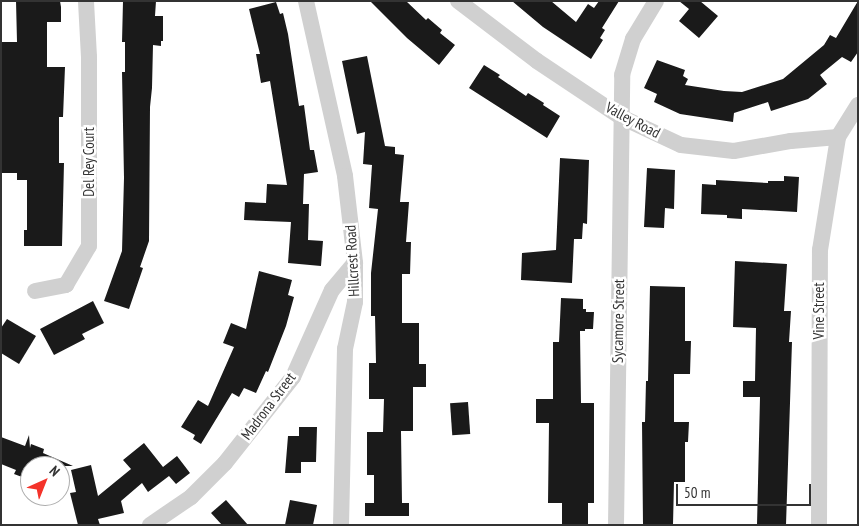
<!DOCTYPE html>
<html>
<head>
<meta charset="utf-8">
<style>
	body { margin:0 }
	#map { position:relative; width:859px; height:526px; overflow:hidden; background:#fff; font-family:"PT Sans Narrow",sans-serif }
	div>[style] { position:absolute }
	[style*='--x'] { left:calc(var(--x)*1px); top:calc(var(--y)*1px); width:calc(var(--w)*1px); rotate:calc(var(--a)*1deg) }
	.building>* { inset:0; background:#1a1a1a; transform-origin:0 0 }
	.minor>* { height:16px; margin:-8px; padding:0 8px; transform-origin:8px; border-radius:8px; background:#d0d0d0 }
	span { translate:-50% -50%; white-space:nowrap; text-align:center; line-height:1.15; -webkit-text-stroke:5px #fff; paint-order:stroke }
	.street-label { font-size:15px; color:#333 }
	.frame { position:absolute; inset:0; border:2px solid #333; pointer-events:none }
	.north { position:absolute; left:20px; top:456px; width:50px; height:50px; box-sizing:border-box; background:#fff; border:1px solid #adadad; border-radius:50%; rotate:44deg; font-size:14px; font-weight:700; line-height:20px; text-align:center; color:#333 }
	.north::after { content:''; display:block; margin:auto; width:18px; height:22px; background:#f4332a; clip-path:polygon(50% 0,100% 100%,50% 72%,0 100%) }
	.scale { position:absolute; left:676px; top:484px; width:135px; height:22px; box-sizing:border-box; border:2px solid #333; border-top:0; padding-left:6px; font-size:15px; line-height:18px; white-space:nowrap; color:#333; -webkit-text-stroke:4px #fff; paint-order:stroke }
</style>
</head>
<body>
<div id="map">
	<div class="building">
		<div style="clip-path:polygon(16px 1px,60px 1px,61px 7px,61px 22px,47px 22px,47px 67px,65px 67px,63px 117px,59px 117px,59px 163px,64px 163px,62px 246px,24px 246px,24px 230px,27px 230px,27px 180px,17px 180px,17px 173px,1px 173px,1px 42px,17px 42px)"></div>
		<div style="clip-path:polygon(123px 1px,156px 1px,155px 16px,163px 16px,163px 41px,161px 41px,161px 46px,153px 45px,152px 88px,150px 107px,149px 241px,140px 267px,143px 268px,129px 309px,104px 301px,122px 251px,124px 178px,122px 72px,125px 72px,125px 42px,122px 42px)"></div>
		<div style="clip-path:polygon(370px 1px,406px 1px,426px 20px,428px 18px,442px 30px,440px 33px,455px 45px,439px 65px,407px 38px)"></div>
		<div style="clip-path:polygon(512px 1px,551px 1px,576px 22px,588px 4px,594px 8px,599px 1px,619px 1px,602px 28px,605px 30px,600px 38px,603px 40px,591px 59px,543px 27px)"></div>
		<div style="clip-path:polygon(679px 1px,700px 1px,718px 16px,699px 38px,679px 21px,689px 9px)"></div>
		<div style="clip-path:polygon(858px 1px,858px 52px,851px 62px,842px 57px,820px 75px,827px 84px,808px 99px,771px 111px,768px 102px,734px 113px,733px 122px,680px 114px,654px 102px,657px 94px,644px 88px,657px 60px,685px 70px,683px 76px,688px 79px,685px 85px,724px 91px,742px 92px,783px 79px,824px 45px,830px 35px,836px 38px)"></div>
		<div style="clip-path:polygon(276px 2px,280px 14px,283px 13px,288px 34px,299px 106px,304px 105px,310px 150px,314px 150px,318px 172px,304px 174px,303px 204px,309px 204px,308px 240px,323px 241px,321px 266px,288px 263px,291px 222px,244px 220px,245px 202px,266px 203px,267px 184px,287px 185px,270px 81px,261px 83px,256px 54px,260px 54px,249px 9px)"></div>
		<div style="clip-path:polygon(367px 56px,385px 146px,395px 147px,395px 154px,404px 155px,400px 202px,409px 202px,406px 242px,411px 242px,410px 274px,402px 274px,402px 323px,419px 323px,419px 364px,426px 364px,426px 387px,413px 387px,413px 431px,401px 431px,402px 503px,409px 503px,409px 516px,365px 516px,365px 503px,374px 503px,374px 475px,367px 475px,367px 432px,383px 432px,384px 399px,369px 399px,369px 363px,376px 363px,375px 316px,371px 316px,371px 273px,378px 209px,369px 208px,372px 165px,363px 164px,365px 132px,357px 134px,342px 61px)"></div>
		<div style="clip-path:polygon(484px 65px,500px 75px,498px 77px,526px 96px,528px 93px,544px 103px,543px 105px,560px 116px,547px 138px,469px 88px)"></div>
		<div style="clip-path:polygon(560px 158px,589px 160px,587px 224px,583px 223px,582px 239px,574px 239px,572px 283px,521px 280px,522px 253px,556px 250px)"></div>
		<div style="clip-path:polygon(647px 168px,675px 170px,674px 209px,665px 208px,664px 228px,644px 227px)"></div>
		<div style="clip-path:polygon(784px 176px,799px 177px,797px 212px,742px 209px,742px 219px,727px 218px,727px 215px,701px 214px,702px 184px,716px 185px,716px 180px,768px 183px,768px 181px,784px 181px)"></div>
		<div style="clip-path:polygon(735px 261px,787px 264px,784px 311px,791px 311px,789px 342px,792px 342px,786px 525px,757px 525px,760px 397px,743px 397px,743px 381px,755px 381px,756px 328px,733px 327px)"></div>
		<div style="clip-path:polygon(259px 271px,292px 280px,288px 295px,294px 297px,286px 326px,268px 372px,266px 371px,256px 393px,244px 388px,239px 397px,232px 393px,201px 444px,193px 439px,195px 435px,181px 427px,198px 400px,208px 406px,234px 347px,223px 343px,231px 323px,246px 329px)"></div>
		<div style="clip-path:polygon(650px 286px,685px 287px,685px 341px,691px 341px,690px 374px,674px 374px,674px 422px,689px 422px,688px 442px,685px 442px,685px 482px,674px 482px,673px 525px,643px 525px,642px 422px,645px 422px,646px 381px,648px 381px)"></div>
		<div style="clip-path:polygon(561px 298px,583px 299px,583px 309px,586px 309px,586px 312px,594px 312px,593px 329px,585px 329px,585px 331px,580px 331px,581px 403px,594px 403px,594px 503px,588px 503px,588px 525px,562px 525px,562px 503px,548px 503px,549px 423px,536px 423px,536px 399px,553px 399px,553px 342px,559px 342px)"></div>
		<div style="clip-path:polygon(93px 301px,104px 323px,82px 334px,85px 339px,54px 355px,40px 329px)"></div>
		<div style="clip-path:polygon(7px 319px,36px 336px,19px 364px,1px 353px,1px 328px)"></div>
		<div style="left:468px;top:402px;width:32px;height:18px;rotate:86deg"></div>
		<div style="clip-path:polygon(299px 427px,317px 427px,316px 462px,301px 462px,301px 473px,285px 473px,288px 436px,299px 436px)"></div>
		<div style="clip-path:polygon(29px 435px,30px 448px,31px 444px,44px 449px,43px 453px,73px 466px,30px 466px,30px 480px,14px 474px,16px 470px,1px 464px,1px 437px,25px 446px)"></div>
		<div style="clip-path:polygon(144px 443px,163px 467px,177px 456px,190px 473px,176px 484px,169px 476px,148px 492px,142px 483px,121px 501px,124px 513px,98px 519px,100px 525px,78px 525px,70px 493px,76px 492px,71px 470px,91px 465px,98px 496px,131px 469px,123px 460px)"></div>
		<div style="clip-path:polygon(226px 500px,248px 525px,222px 525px,211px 513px)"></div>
		<div style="clip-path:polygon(290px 500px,317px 505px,313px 525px,285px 525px)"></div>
	</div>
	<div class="minor">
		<div style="--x:306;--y:1;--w:179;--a:77.4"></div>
		<div style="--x:345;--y:176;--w:88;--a:83.4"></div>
		<div style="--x:355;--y:263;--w:39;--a:90"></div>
		<div style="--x:355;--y:302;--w:48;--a:102"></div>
		<div style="--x:345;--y:349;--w:176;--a:91.3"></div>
		<div style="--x:458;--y:1;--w:99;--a:37.2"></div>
		<div style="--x:537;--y:61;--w:101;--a:33.7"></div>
		<div style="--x:621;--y:117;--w:66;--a:25"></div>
		<div style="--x:681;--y:145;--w:53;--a:6.5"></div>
		<div style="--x:734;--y:151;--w:58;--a:-10"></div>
		<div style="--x:791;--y:141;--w:47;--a:-4.9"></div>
		<div style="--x:35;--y:291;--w:32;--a:-11"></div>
		<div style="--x:66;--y:285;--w:45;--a:-59.5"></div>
		<div style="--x:89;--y:246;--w:189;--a:-90"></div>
		<div style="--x:89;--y:57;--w:56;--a:-93.1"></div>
		<div style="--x:150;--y:525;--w:50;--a:-34.3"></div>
		<div style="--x:191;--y:497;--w:48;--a:-45"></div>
		<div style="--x:225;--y:463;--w:110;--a:-51.7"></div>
		<div style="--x:293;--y:377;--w:95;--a:-65.9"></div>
		<div style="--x:332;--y:290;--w:35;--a:-50"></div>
		<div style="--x:616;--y:525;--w:450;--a:-89.2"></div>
		<div style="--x:622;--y:75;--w:38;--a:-73"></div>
		<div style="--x:633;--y:39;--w:44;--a:-58.8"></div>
		<div style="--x:819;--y:525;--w:275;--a:-89.8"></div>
		<div style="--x:820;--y:250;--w:114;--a:-80.9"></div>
		<div style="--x:838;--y:137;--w:38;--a:-58"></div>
	</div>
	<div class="street-label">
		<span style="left:633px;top:120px;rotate:28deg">Valley Road</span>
		<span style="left:89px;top:162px;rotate:-90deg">Del Rey Court</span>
		<span style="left:352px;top:261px;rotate:-93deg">Hillcrest Road</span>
		<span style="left:819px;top:311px;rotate:-90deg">Vine Street</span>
		<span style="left:618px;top:321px;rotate:-89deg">Sycamore Street</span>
		<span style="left:268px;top:406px;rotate:-53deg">Madrona Street</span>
	</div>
	<div class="frame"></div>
	<div class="north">N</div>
	<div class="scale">50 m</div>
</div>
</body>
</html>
